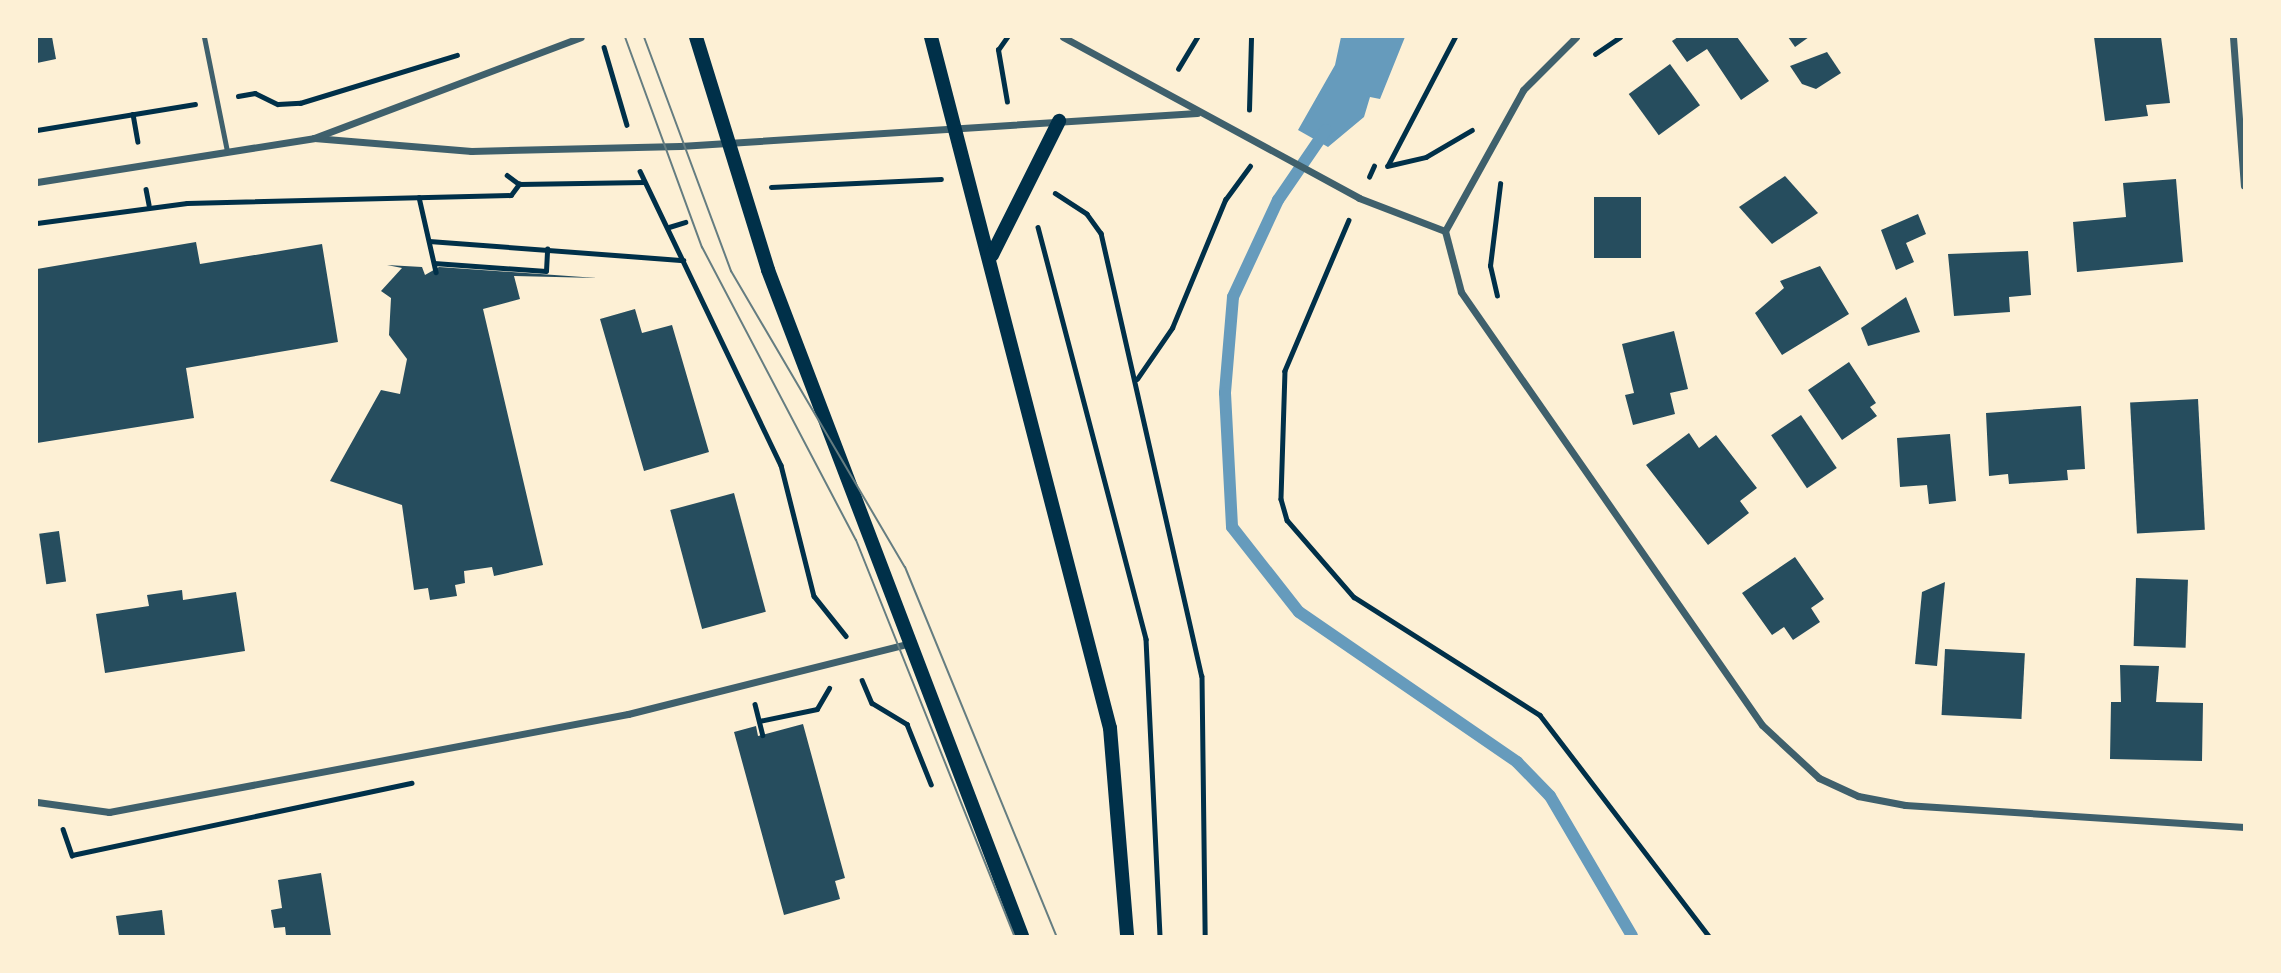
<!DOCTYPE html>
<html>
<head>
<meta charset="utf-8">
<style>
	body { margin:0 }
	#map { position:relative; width:2281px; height:973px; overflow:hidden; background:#fdf0d5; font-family:"Open Sans",sans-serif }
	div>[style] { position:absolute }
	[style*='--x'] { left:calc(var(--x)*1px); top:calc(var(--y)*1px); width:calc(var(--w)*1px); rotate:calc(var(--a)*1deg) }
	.water>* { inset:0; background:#669bbc }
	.stream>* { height:12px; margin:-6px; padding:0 6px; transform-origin:6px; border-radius:6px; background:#669bbc }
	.building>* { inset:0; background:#264d5e; transform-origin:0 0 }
	.path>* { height:4.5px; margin:-2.25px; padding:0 2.25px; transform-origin:2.25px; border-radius:2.25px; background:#003049 }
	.service>* { height:5px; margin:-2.5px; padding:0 2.5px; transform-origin:2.5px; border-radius:2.5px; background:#3f606c }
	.minor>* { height:7px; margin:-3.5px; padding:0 3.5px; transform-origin:3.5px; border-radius:3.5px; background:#3f606c }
	.secondary>* { height:14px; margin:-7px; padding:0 7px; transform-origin:7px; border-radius:7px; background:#003049 }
	.tram>* { height:2px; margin:-1px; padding:0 1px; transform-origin:1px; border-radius:1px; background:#657d81 }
	span { translate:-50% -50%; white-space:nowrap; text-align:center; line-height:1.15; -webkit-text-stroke:5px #fdf0d5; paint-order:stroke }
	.frame { position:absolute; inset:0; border:38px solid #fdf0d5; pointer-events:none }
</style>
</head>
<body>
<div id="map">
	<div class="water">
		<div style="clip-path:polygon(1341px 37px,1405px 37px,1380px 99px,1370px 97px,1364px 117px,1328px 147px,1298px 130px,1335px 65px)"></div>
	</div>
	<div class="stream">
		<div style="--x:1326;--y:130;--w:85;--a:124.4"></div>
		<div style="--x:1278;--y:200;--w:107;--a:114.9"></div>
		<div style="--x:1233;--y:297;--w:96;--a:94.8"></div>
		<div style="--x:1225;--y:393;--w:134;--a:87"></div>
		<div style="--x:1232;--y:527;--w:108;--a:51.8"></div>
		<div style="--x:1299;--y:612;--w:265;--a:34.5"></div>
		<div style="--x:1517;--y:762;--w:47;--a:45.9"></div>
		<div style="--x:1550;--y:796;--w:162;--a:59.6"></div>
	</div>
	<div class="building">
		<div style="clip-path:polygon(37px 37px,52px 37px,56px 59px,37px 63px)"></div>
		<div style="clip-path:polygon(1678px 37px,1737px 37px,1769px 81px,1741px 100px,1707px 49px,1687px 62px,1672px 41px)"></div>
		<div style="clip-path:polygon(1788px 37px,1809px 37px,1795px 47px)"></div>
		<div style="clip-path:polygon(2094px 37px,2161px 37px,2170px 103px,2146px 105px,2148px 116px,2105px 121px)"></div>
		<div style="clip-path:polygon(1827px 52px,1841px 73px,1816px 89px,1802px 84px,1790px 66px)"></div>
		<div style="left:1670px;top:64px;width:51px;height:51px;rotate:54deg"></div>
		<div style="clip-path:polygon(1785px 176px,1818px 213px,1772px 244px,1739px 207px)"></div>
		<div style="clip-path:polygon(2176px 179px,2183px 262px,2077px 272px,2073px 222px,2126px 217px,2123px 183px)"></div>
		<div style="left:1594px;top:197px;width:47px;height:61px"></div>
		<div style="clip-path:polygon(1918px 214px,1926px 234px,1906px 243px,1914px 262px,1896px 270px,1881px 230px)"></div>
		<div style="clip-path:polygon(196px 242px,200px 264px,322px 244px,338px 342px,186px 368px,194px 418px,37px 443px,37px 269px)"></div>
		<div style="clip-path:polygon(2028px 251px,2031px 295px,2009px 297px,2010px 312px,1954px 316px,1948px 254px)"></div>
		<div style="clip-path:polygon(387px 265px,422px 267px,425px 275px,439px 267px,597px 278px,514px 276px,520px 299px,483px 309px,543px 565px,494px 576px,492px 567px,464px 571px,465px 583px,455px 585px,457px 596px,430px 600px,428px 588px,414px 590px,402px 505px,330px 481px,381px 390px,400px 394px,407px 359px,389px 335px,391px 298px,381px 291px,402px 268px)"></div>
		<div style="clip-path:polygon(1820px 266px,1849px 314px,1782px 355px,1755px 313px,1784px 288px,1780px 281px)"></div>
		<div style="clip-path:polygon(1906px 297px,1920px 332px,1868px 346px,1861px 328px)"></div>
		<div style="clip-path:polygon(635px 309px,642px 333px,672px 325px,709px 452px,644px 471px,600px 319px)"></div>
		<div style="clip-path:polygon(1674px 331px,1688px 389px,1670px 393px,1675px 414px,1633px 425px,1625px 395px,1634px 393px,1622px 344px)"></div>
		<div style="clip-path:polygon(1849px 362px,1876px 403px,1870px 407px,1877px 416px,1842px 440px,1808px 390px)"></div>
		<div style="left:2198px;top:399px;width:131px;height:68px;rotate:87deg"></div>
		<div style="clip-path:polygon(2081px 406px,2085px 469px,2067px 470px,2068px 480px,2009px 484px,2008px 474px,1989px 476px,1986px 413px)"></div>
		<div style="left:1801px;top:415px;width:64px;height:36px;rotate:56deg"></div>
		<div style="clip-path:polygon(1689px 433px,1699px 448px,1716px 435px,1757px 488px,1740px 501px,1749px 513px,1708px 545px,1646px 465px)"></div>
		<div style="clip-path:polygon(1950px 434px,1956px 501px,1929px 504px,1927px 485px,1900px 487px,1897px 438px)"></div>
		<div style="left:734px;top:493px;width:123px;height:66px;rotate:75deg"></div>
		<div style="left:59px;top:531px;width:51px;height:20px;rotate:82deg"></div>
		<div style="clip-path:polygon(1795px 557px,1824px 599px,1811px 608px,1820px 622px,1793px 640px,1784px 627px,1772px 635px,1742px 593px)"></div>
		<div style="left:2136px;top:578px;width:52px;height:68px;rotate:2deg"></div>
		<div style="clip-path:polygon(1945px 582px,1937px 666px,1915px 664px,1922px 592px)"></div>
		<div style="clip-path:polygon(182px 590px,183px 600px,236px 592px,245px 651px,105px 673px,96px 614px,149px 606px,147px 595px)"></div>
		<div style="left:1945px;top:649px;width:80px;height:66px;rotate:3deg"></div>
		<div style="clip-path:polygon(2120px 665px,2159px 666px,2156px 702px,2203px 703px,2202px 761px,2110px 759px,2111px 702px,2121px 702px)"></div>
		<div style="clip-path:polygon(803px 724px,845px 878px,835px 881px,840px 899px,784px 915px,734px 732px,756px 726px,758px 736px)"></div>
		<div style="clip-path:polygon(321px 873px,331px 936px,286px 936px,285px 927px,274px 928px,271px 910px,282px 908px,278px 880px)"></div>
		<div style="clip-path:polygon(162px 910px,165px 936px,119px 936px,116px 916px)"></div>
	</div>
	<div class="path">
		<div style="--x:604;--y:47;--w:81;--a:73.6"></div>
		<div style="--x:1595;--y:54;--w:30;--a:-34"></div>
		<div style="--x:1178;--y:69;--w:37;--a:-59"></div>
		<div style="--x:238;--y:96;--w:17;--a:-10"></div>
		<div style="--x:255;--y:93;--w:25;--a:26"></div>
		<div style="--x:278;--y:104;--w:22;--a:-3"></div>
		<div style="--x:300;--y:103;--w:164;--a:-17"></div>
		<div style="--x:1007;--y:102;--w:53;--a:-99.8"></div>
		<div style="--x:998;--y:50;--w:16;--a:-55"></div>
		<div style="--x:1249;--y:110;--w:73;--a:-88.4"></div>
		<div style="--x:133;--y:114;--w:28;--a:80"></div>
		<div style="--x:37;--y:130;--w:160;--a:-9.3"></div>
		<div style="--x:1388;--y:165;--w:144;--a:-62.4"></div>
		<div style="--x:1387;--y:166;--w:40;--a:-13"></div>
		<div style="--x:1426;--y:157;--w:53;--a:-30.4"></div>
		<div style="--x:640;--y:171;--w:326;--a:64.4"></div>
		<div style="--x:781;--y:465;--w:135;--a:75.9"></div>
		<div style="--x:814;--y:596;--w:51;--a:51.3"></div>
		<div style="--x:507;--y:175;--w:15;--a:37"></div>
		<div style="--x:519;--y:184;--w:125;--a:-0.9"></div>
		<div style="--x:1369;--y:177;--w:12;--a:-66"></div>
		<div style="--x:771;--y:187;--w:170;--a:-2.7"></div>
		<div style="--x:146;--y:189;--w:16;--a:79"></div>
		<div style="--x:1055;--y:193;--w:38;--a:33"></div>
		<div style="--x:1087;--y:214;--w:24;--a:54"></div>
		<div style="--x:1101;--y:233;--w:454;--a:77.2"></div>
		<div style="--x:1202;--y:676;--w:260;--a:89.3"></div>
		<div style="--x:419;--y:197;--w:77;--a:77.2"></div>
		<div style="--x:1349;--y:220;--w:164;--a:113"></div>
		<div style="--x:1285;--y:371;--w:128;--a:91.8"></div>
		<div style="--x:1281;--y:499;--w:22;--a:74"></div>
		<div style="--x:1287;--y:520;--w:102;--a:49"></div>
		<div style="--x:1354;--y:597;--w:220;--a:32.4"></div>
		<div style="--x:1540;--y:715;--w:278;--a:52.6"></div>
		<div style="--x:37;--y:223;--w:151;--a:-7.6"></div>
		<div style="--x:187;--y:203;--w:324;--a:-1.4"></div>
		<div style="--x:511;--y:195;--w:14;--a:-54"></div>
		<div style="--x:669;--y:227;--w:17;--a:-17"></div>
		<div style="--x:1038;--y:227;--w:426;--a:75.3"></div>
		<div style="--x:1146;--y:639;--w:297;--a:87.3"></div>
		<div style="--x:429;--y:241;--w:255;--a:4.3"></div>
		<div style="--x:434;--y:263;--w:112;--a:4.1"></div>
		<div style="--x:546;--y:271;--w:22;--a:-87"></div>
		<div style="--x:1497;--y:296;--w:31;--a:-103"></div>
		<div style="--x:1490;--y:266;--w:83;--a:-83"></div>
		<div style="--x:1137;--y:379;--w:62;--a:-55.5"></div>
		<div style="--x:1172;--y:328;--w:139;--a:-67.5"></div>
		<div style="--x:1225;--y:200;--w:42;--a:-53.7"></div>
		<div style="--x:862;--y:680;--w:25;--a:67"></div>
		<div style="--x:872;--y:703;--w:41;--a:31"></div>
		<div style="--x:907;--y:724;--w:65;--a:68.2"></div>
		<div style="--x:755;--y:704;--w:32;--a:76"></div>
		<div style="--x:759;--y:721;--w:59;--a:-11.7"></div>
		<div style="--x:817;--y:709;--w:24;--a:-60"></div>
		<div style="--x:63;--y:829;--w:28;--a:71"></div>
		<div style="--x:72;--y:855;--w:347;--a:-12"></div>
	</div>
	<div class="service">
		<div style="--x:204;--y:37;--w:116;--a:78.6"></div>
	</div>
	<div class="minor">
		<div style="--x:1063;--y:37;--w:337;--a:28.5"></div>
		<div style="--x:1359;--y:198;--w:92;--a:21"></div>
		<div style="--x:2233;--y:37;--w:149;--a:85.8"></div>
		<div style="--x:314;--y:138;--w:158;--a:4.7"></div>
		<div style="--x:471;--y:151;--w:209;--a:-1.4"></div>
		<div style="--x:680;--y:146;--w:518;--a:-3.65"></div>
		<div style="--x:37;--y:182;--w:280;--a:-9"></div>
		<div style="--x:314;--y:138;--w:285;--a:-20.7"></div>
		<div style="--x:1445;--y:231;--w:63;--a:75.3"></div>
		<div style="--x:1461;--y:292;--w:527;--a:55.19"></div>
		<div style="--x:1762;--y:725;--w:78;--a:42.9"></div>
		<div style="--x:1819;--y:778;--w:43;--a:24.8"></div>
		<div style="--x:1858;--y:796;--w:48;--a:10.8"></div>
		<div style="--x:1905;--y:805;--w:340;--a:3.7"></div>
		<div style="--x:1445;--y:231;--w:161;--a:-61"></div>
		<div style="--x:1523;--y:90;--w:75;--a:-45"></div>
		<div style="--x:37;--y:802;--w:73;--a:7.9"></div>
		<div style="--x:109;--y:812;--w:528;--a:-10.69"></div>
		<div style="--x:628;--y:714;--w:288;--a:-14.1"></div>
	</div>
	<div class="secondary">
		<div style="--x:696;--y:37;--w:244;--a:72.8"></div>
		<div style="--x:768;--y:270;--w:713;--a:69.12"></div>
		<div style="--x:931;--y:37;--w:714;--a:75.48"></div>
		<div style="--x:1110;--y:728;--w:209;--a:85.3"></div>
		<div style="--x:992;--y:255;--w:150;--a:-63.4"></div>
	</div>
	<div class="tram">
		<div style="--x:625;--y:37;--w:224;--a:69.9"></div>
		<div style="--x:702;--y:247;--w:331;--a:62.3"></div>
		<div style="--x:856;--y:540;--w:426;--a:68.2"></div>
		<div style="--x:644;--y:37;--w:250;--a:69.6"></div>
		<div style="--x:731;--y:271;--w:343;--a:59.6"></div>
		<div style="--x:905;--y:567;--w:399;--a:67.7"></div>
	</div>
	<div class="frame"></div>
</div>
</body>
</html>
